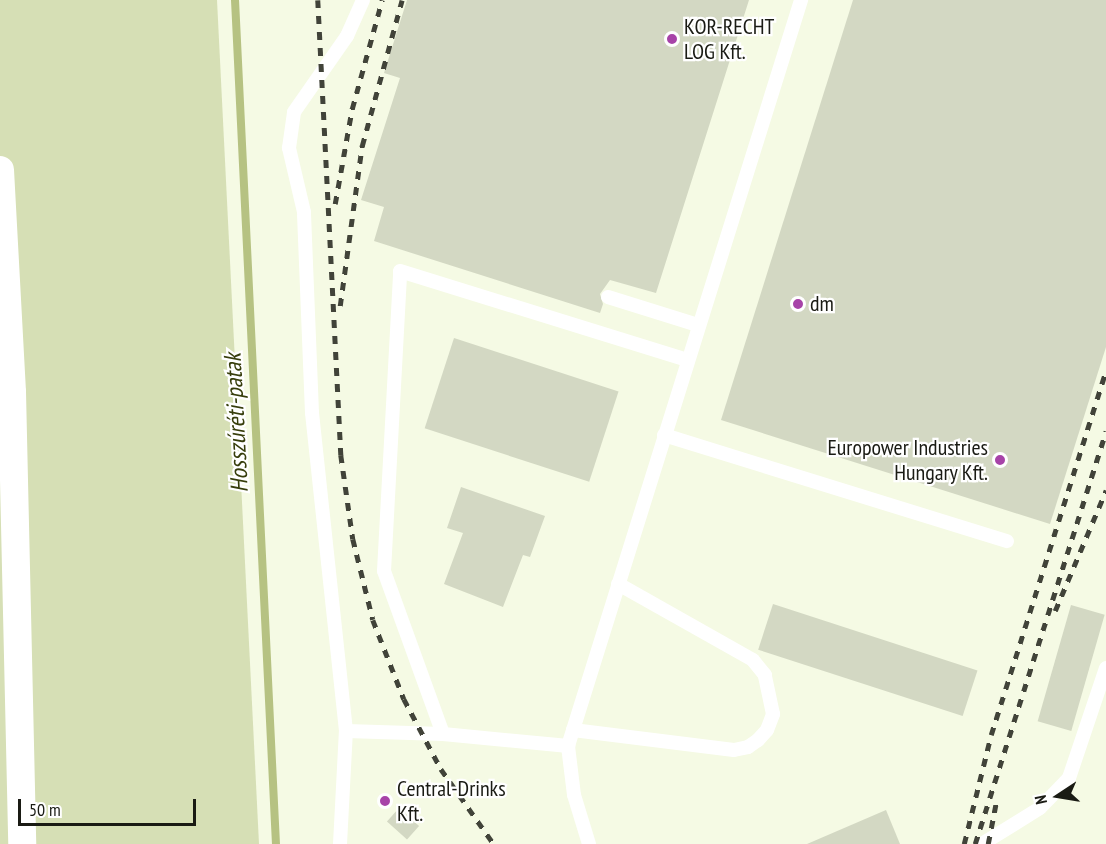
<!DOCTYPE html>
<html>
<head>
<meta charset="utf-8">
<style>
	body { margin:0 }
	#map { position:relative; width:1106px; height:844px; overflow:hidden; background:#f5fae4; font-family:"PT Sans Narrow",sans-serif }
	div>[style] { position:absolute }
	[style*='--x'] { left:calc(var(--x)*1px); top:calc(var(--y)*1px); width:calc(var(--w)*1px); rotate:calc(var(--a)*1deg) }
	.green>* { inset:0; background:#d6dfb5 }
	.stream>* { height:8px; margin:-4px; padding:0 4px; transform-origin:4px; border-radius:4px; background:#b6c282 }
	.building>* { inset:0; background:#d3d8c3; transform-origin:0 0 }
	.service>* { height:14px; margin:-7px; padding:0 7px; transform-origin:7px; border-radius:7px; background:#fff }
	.minor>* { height:28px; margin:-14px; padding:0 14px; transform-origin:14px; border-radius:14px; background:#fff }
	.rail>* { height:4.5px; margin-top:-2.25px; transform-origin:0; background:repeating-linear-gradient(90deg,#414339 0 8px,transparent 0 16px) }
	.dots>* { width:16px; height:16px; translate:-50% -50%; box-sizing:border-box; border:3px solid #fff; border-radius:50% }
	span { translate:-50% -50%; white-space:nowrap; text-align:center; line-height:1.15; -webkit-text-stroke:4.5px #fff; paint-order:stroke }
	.poi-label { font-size:22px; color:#1a1b14 }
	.left { translate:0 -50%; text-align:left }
	.right { translate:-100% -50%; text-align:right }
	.water-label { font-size:24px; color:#373e0c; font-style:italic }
	.north { position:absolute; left:1028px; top:766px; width:60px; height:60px; -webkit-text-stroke:4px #fff; paint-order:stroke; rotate:258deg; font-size:16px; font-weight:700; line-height:24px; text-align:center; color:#1a1b14 }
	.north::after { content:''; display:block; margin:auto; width:21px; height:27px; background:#1a1b14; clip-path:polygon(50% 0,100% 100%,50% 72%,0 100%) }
	.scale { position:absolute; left:18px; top:799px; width:178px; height:27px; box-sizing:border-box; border:3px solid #1a1b14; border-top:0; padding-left:8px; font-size:18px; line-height:21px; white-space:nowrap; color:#1a1b14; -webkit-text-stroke:4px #fff; paint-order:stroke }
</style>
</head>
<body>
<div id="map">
	<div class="green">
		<div style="clip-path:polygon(0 0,217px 0,259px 844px,0 844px)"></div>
	</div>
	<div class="stream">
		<div style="--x:235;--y:0;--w:845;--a:87.22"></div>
	</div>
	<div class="building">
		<div style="clip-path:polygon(407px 0,749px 0,656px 293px,610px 280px,600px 294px,603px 304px,600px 313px,374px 241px,384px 207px,361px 200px,400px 78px,384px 73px)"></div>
		<div style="clip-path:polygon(853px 0,1106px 0,1106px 347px,1050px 524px,721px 420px)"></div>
		<div style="left:454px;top:338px;width:173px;height:95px;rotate:18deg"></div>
		<div style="clip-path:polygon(461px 487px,545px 516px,530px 557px,523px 555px,503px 607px,444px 584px,463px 533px,447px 528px)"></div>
		<div style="left:773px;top:604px;width:215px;height:48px;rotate:18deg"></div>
		<div style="left:1071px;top:605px;width:35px;height:121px;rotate:16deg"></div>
		<div style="left:399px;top:808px;width:27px;height:18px;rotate:42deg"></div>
		<div style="clip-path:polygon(886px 810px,900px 844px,807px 844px)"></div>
	</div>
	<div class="service">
		<div style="--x:608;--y:297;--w:94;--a:17.3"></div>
		<div style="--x:664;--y:435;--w:359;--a:17.2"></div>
		<div style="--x:573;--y:730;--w:162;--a:7.1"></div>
		<div style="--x:734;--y:750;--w:14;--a:-12"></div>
		<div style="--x:748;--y:747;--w:12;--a:-35"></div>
		<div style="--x:758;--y:740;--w:13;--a:-48"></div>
		<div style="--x:767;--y:730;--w:17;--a:-69"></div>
		<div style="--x:773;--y:714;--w:40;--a:-102"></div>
		<div style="--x:765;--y:675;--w:19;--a:-129"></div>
		<div style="--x:753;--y:660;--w:155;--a:-150.6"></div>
		<div style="--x:346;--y:731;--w:97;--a:1.8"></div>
		<div style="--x:443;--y:734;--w:126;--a:5.5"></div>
		<div style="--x:443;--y:734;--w:173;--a:-109.9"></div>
		<div style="--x:384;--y:571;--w:300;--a:-86.9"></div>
		<div style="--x:400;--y:271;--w:300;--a:17.2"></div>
		<div style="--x:340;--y:844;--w:113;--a:-87"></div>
		<div style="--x:346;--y:731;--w:320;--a:-96.1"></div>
		<div style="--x:312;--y:413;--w:201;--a:-92.3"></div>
		<div style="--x:304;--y:212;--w:66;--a:-103.2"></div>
		<div style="--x:289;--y:148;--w:36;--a:-82"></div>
		<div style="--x:294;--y:112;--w:93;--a:-55.1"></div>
		<div style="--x:347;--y:36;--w:39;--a:-66"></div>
		<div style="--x:589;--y:844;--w:51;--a:-107"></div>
		<div style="--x:574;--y:795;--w:49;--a:-97"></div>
		<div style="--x:568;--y:746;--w:782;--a:-72.65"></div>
		<div style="--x:982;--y:844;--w:68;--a:-31.8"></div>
		<div style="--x:1040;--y:808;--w:42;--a:-46"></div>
		<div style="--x:1069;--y:778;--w:116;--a:-71.4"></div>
	</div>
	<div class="minor">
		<div style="--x:0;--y:170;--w:222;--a:86.9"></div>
		<div style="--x:12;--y:392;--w:452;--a:88.7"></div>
	</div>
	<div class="rail">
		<div style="--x:318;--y:0;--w:456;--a:87.1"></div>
		<div style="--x:341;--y:455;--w:85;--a:81.9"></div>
		<div style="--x:353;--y:539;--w:83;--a:76.1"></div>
		<div style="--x:373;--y:620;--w:85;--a:68.6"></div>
		<div style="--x:404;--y:699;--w:79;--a:62.1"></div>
		<div style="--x:441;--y:769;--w:92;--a:54.8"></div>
		<div style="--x:335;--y:204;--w:97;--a:-79.9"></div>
		<div style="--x:352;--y:109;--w:113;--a:-74.6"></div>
		<div style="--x:340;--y:306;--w:162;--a:-82.2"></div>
		<div style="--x:362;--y:146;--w:151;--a:-74.7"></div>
		<div style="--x:1055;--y:611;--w:131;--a:-67.1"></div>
		<div style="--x:964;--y:844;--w:112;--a:-76.1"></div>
		<div style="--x:991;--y:735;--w:382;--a:-72.5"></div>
		<div style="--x:975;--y:844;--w:433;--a:-72.4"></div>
		<div style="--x:988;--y:844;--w:42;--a:-79"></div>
	</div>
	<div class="dots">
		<div style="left:672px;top:39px;background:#a743a8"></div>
		<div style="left:798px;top:304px;background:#a743a8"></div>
		<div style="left:1000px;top:460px;background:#a743a8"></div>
		<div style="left:385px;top:801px;background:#a743a8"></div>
	</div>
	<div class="poi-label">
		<span class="left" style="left:684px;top:39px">KOR-RECHT<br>LOG Kft.</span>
		<span class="left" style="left:810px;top:304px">dm</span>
		<span class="right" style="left:988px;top:460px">Europower Industries<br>Hungary Kft.</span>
		<span class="left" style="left:397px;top:801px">Central-Drinks<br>Kft.</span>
	</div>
	<div class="water-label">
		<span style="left:236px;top:423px;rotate:-93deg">Hosszúréti-patak</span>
	</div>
	<div class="north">N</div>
	<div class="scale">50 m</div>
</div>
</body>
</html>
